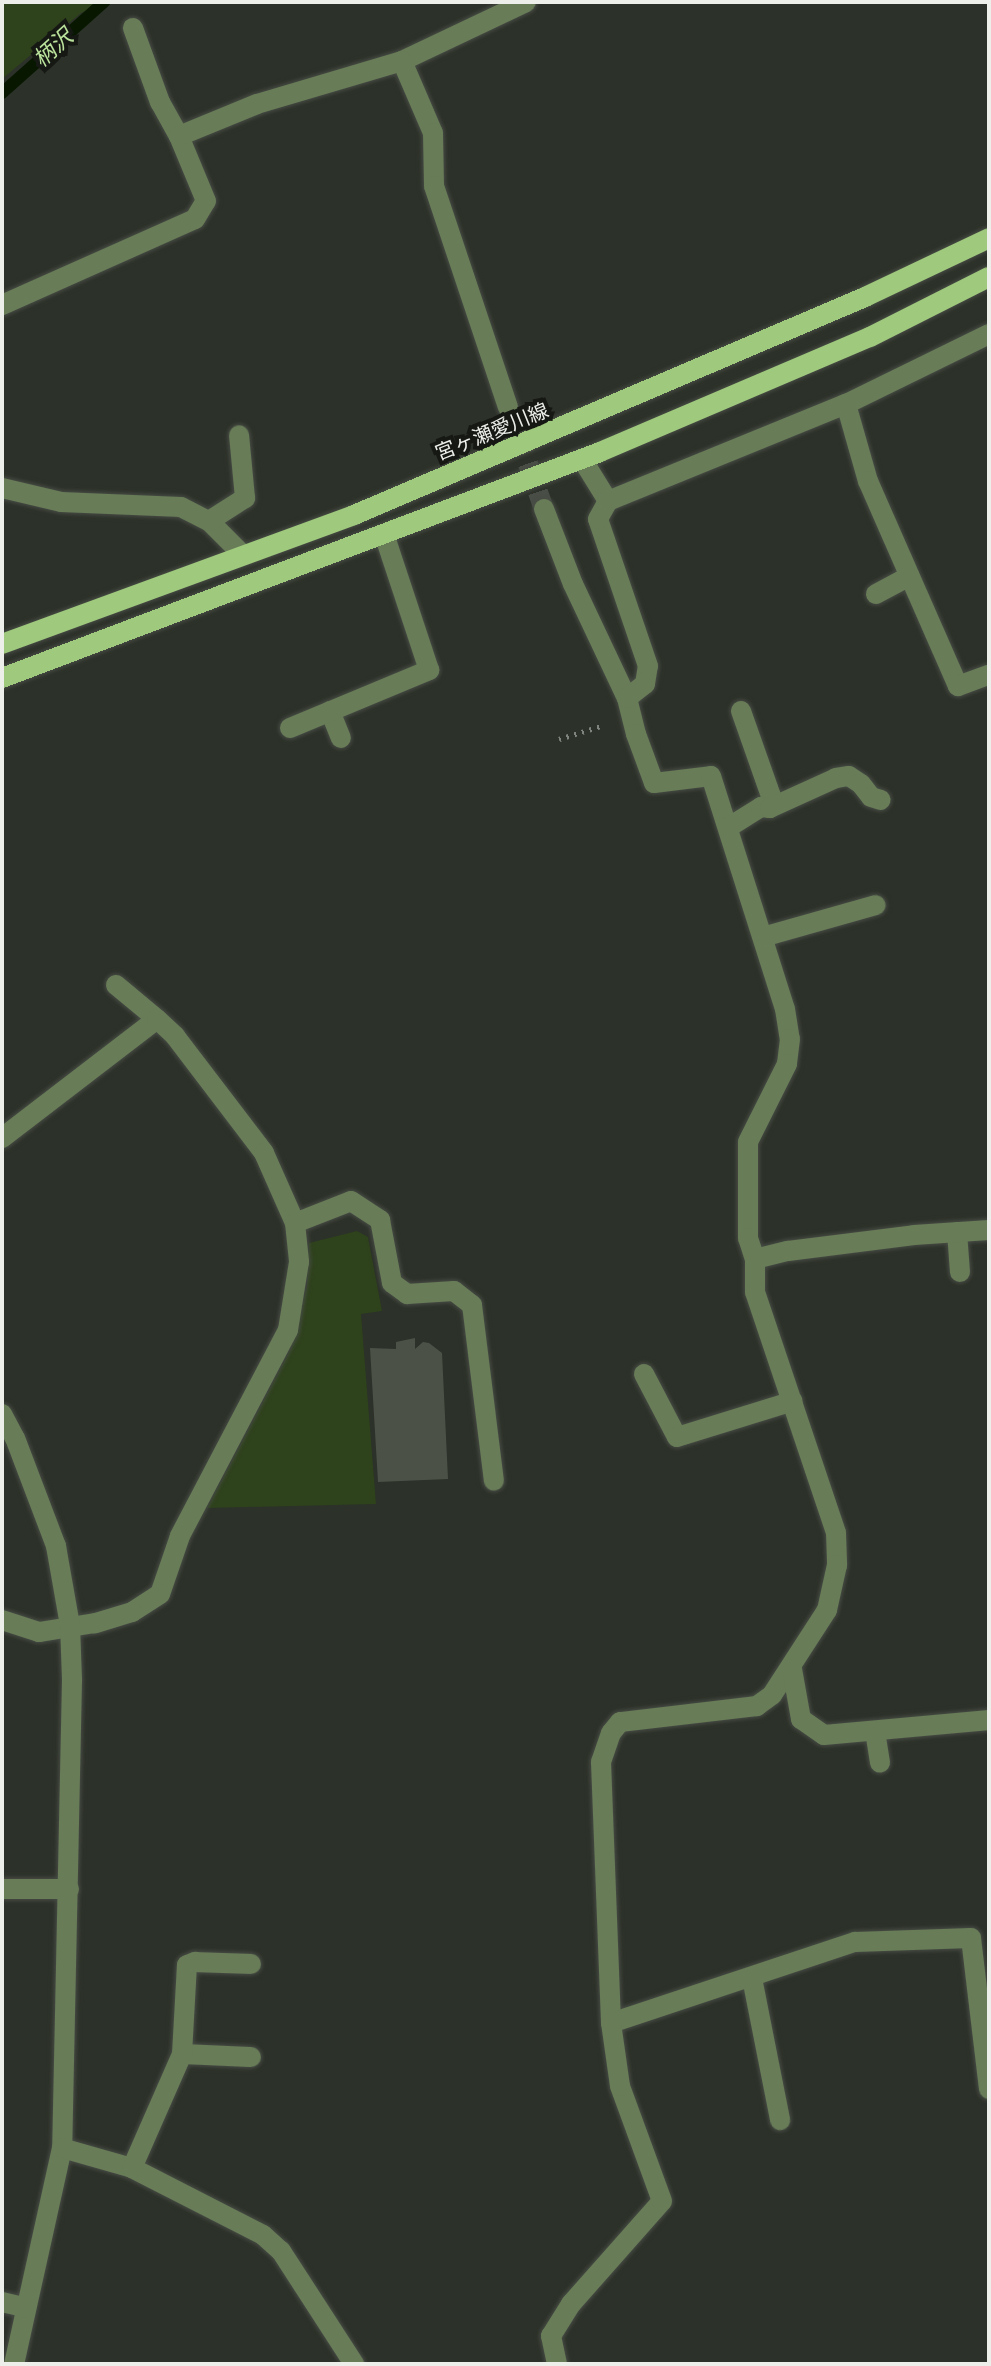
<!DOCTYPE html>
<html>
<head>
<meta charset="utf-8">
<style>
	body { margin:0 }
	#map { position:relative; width:991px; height:2366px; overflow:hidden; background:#2c3129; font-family:"DM Sans","Noto Sans JP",sans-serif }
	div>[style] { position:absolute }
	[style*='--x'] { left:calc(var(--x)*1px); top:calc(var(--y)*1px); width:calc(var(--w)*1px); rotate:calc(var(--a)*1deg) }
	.green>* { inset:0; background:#2e421c }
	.stream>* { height:12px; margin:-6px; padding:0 6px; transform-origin:6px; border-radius:6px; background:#081800 }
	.building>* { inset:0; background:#4c5148 }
	.minor-tunnel>* { height:20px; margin-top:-10px; transform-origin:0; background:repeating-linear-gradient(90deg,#494e46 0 20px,transparent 0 30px) }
	.path>* { height:5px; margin-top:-2.5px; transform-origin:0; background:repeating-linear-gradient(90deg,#80847e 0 2px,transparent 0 8px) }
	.roads { filter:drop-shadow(0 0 2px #474c44) drop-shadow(0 0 2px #474c44) }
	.minor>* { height:20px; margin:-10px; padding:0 10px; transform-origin:10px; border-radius:10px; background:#687c58 }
	.major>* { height:20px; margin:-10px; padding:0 10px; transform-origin:10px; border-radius:10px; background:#9fc97d }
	span { translate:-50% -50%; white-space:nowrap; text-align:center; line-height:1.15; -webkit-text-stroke:8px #161814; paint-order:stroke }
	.street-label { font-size:20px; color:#ecefea }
	.water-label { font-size:22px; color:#bbe39c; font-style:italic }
	.frame { position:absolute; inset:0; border:4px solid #ecefea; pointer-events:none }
</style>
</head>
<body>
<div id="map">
	<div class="green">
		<div style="clip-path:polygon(2px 2px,106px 2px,81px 13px,2px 79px)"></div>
		<div style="clip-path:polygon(357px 1231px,368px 1237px,382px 1311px,361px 1314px,376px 1504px,207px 1508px,291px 1348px,307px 1286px,309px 1243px)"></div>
	</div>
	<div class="stream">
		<div style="--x:2;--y:93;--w:137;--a:-41.7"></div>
	</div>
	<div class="building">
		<div style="clip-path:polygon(415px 1338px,415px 1349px,423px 1342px,429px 1343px,442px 1353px,448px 1479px,378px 1482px,370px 1348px,396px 1349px,396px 1342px)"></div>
	</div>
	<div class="minor-tunnel">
		<div style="--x:508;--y:407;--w:108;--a:70.6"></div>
	</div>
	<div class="path">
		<div style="--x:559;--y:739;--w:47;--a:-17.3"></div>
	</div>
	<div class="roads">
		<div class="minor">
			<div style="--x:133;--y:28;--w:79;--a:70"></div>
			<div style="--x:160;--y:102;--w:39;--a:61"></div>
			<div style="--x:402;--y:61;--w:137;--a:-25.4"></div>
			<div style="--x:2;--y:305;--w:211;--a:-24"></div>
			<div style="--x:195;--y:219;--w:21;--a:-59"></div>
			<div style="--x:206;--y:201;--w:70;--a:-112.6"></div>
			<div style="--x:179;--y:136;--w:84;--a:-22.3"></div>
			<div style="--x:257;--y:104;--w:151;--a:-16.5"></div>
			<div style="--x:402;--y:61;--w:78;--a:66.7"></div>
			<div style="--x:433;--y:133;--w:53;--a:88.9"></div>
			<div style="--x:434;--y:186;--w:233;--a:71.5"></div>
			<div style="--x:846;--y:404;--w:80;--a:74.1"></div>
			<div style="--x:868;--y:481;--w:224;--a:66.3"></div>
			<div style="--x:958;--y:686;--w:33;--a:-20"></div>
			<div style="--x:582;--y:459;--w:49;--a:58.2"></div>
			<div style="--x:2;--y:488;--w:61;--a:13.3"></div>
			<div style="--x:61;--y:502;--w:120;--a:2.4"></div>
			<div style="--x:181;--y:507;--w:31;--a:27"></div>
			<div style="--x:209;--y:521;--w:47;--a:45"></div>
			<div style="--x:544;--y:509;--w:80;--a:68.9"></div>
			<div style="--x:573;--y:584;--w:126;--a:64.7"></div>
			<div style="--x:627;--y:698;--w:37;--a:76"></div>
			<div style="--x:636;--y:734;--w:52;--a:69.8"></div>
			<div style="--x:654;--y:783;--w:57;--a:-7"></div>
			<div style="--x:711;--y:776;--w:244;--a:72.4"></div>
			<div style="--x:785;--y:1009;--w:30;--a:81"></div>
			<div style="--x:790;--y:1039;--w:25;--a:97"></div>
			<div style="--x:787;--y:1064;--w:87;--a:116.6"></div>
			<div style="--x:748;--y:1142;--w:96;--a:90"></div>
			<div style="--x:748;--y:1238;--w:22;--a:72"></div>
			<div style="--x:755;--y:1259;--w:33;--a:90"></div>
			<div style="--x:755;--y:1292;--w:254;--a:71.4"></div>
			<div style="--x:836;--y:1533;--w:32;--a:88"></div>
			<div style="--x:837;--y:1565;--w:46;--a:102.5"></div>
			<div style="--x:827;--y:1610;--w:101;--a:122.9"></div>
			<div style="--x:772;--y:1695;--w:19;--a:144"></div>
			<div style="--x:757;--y:1706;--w:138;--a:173.3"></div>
			<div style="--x:620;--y:1722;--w:14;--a:129"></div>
			<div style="--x:611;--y:1733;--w:31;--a:109"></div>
			<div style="--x:601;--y:1762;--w:261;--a:87.8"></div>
			<div style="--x:611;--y:2023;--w:257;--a:-18.4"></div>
			<div style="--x:855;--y:1942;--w:116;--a:-2"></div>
			<div style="--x:971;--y:1938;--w:152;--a:83.2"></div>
			<div style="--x:209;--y:521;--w:43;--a:-32.6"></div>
			<div style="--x:245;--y:498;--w:63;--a:-95.4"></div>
			<div style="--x:876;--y:594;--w:38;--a:-28"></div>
			<div style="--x:627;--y:698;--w:23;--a:-38"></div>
			<div style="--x:645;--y:684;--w:18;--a:-81"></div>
			<div style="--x:648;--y:666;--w:155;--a:-108.8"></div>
			<div style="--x:598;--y:519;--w:21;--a:-61"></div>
			<div style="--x:608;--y:501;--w:257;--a:-22.2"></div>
			<div style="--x:846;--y:404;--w:159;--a:-26.1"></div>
			<div style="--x:330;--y:711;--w:29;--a:68"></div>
			<div style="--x:741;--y:711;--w:90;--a:70.6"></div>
			<div style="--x:771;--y:796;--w:12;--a:95"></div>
			<div style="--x:290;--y:728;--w:151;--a:-22.6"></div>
			<div style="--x:429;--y:670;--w:143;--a:-108.3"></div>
			<div style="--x:729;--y:827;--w:38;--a:-32"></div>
			<div style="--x:761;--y:807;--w:9;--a:6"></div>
			<div style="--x:770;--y:808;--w:72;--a:-24.4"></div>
			<div style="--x:836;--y:778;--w:13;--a:-9"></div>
			<div style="--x:849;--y:776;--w:14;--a:34"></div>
			<div style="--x:861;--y:784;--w:16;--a:52"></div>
			<div style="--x:871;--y:797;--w:10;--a:17"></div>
			<div style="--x:763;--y:937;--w:117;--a:-15.8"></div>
			<div style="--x:116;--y:985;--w:53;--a:39.7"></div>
			<div style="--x:2;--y:1138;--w:195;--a:-37.5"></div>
			<div style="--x:157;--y:1019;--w:25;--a:43"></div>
			<div style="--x:175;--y:1036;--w:147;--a:52.7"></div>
			<div style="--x:264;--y:1153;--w:77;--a:66.1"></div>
			<div style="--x:295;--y:1223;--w:39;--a:84"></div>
			<div style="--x:299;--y:1262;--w:69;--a:99.2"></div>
			<div style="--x:288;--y:1330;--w:233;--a:117.7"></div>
			<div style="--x:180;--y:1536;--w:61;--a:109"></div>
			<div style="--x:160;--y:1594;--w:33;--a:147"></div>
			<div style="--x:132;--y:1612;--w:39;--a:163"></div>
			<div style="--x:95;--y:1623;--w:57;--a:170.9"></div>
			<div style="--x:39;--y:1632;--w:39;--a:-162"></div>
			<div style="--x:295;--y:1223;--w:60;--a:-21.4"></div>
			<div style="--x:351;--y:1201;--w:35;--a:33"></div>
			<div style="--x:380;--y:1220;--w:64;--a:79.2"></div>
			<div style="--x:392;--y:1283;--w:19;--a:36"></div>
			<div style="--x:407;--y:1294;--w:47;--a:-3.7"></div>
			<div style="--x:454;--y:1291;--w:23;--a:38"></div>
			<div style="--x:472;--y:1305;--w:177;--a:82.9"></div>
			<div style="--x:957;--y:1232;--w:40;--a:85.7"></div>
			<div style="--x:755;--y:1259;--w:34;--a:-14"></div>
			<div style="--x:788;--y:1251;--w:127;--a:-7.2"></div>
			<div style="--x:914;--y:1235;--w:75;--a:-3.8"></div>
			<div style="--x:644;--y:1374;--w:71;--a:62.4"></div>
			<div style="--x:677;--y:1437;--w:121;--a:-17.2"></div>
			<div style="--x:2;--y:1414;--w:27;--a:62"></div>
			<div style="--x:15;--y:1438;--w:116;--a:69.2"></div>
			<div style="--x:56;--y:1546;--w:80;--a:80"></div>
			<div style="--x:70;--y:1625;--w:55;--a:87.9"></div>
			<div style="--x:72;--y:1680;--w:468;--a:91.2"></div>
			<div style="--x:62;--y:2148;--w:221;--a:102.5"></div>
			<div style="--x:792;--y:1669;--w:51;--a:79.8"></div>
			<div style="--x:801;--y:1719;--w:28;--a:35"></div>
			<div style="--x:824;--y:1735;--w:166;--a:-5.2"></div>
			<div style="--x:875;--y:1731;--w:32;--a:81"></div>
			<div style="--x:2;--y:1889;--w:67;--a:0"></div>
			<div style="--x:752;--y:1978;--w:145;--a:78.8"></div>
			<div style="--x:182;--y:2054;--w:69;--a:2.5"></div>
			<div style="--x:62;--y:2148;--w:73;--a:15.9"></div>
			<div style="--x:132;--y:2168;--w:147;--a:27.1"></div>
			<div style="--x:263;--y:2235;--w:24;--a:42"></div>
			<div style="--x:281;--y:2251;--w:135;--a:57.1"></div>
			<div style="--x:132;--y:2168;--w:124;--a:-66.3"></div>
			<div style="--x:182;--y:2054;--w:89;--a:-86.8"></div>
			<div style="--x:187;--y:1965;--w:9;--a:-21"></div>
			<div style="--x:195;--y:1962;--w:56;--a:2"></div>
			<div style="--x:2;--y:2302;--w:23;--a:13"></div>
			<div style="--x:557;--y:2364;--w:29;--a:-102"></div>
			<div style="--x:551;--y:2336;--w:38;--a:-58"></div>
			<div style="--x:571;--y:2304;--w:137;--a:-48.5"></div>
			<div style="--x:662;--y:2201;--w:122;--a:-110.1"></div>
			<div style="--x:620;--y:2086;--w:64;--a:-98.1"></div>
		</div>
		<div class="major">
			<div style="--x:2;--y:644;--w:375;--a:-20.1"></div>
			<div style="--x:354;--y:515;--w:556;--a:-23.1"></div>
			<div style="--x:865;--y:297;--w:137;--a:-25.4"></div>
			<div style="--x:2;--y:678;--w:639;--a:-20.7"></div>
			<div style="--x:600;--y:452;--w:293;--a:-23.1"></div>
			<div style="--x:870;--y:337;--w:133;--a:-26.8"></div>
		</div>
	</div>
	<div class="street-label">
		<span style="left:492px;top:432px;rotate:-22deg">宮ヶ瀬愛川線</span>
	</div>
	<div class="water-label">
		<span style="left:53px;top:48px;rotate:-42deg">柄沢</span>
	</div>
	<div class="frame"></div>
</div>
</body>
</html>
